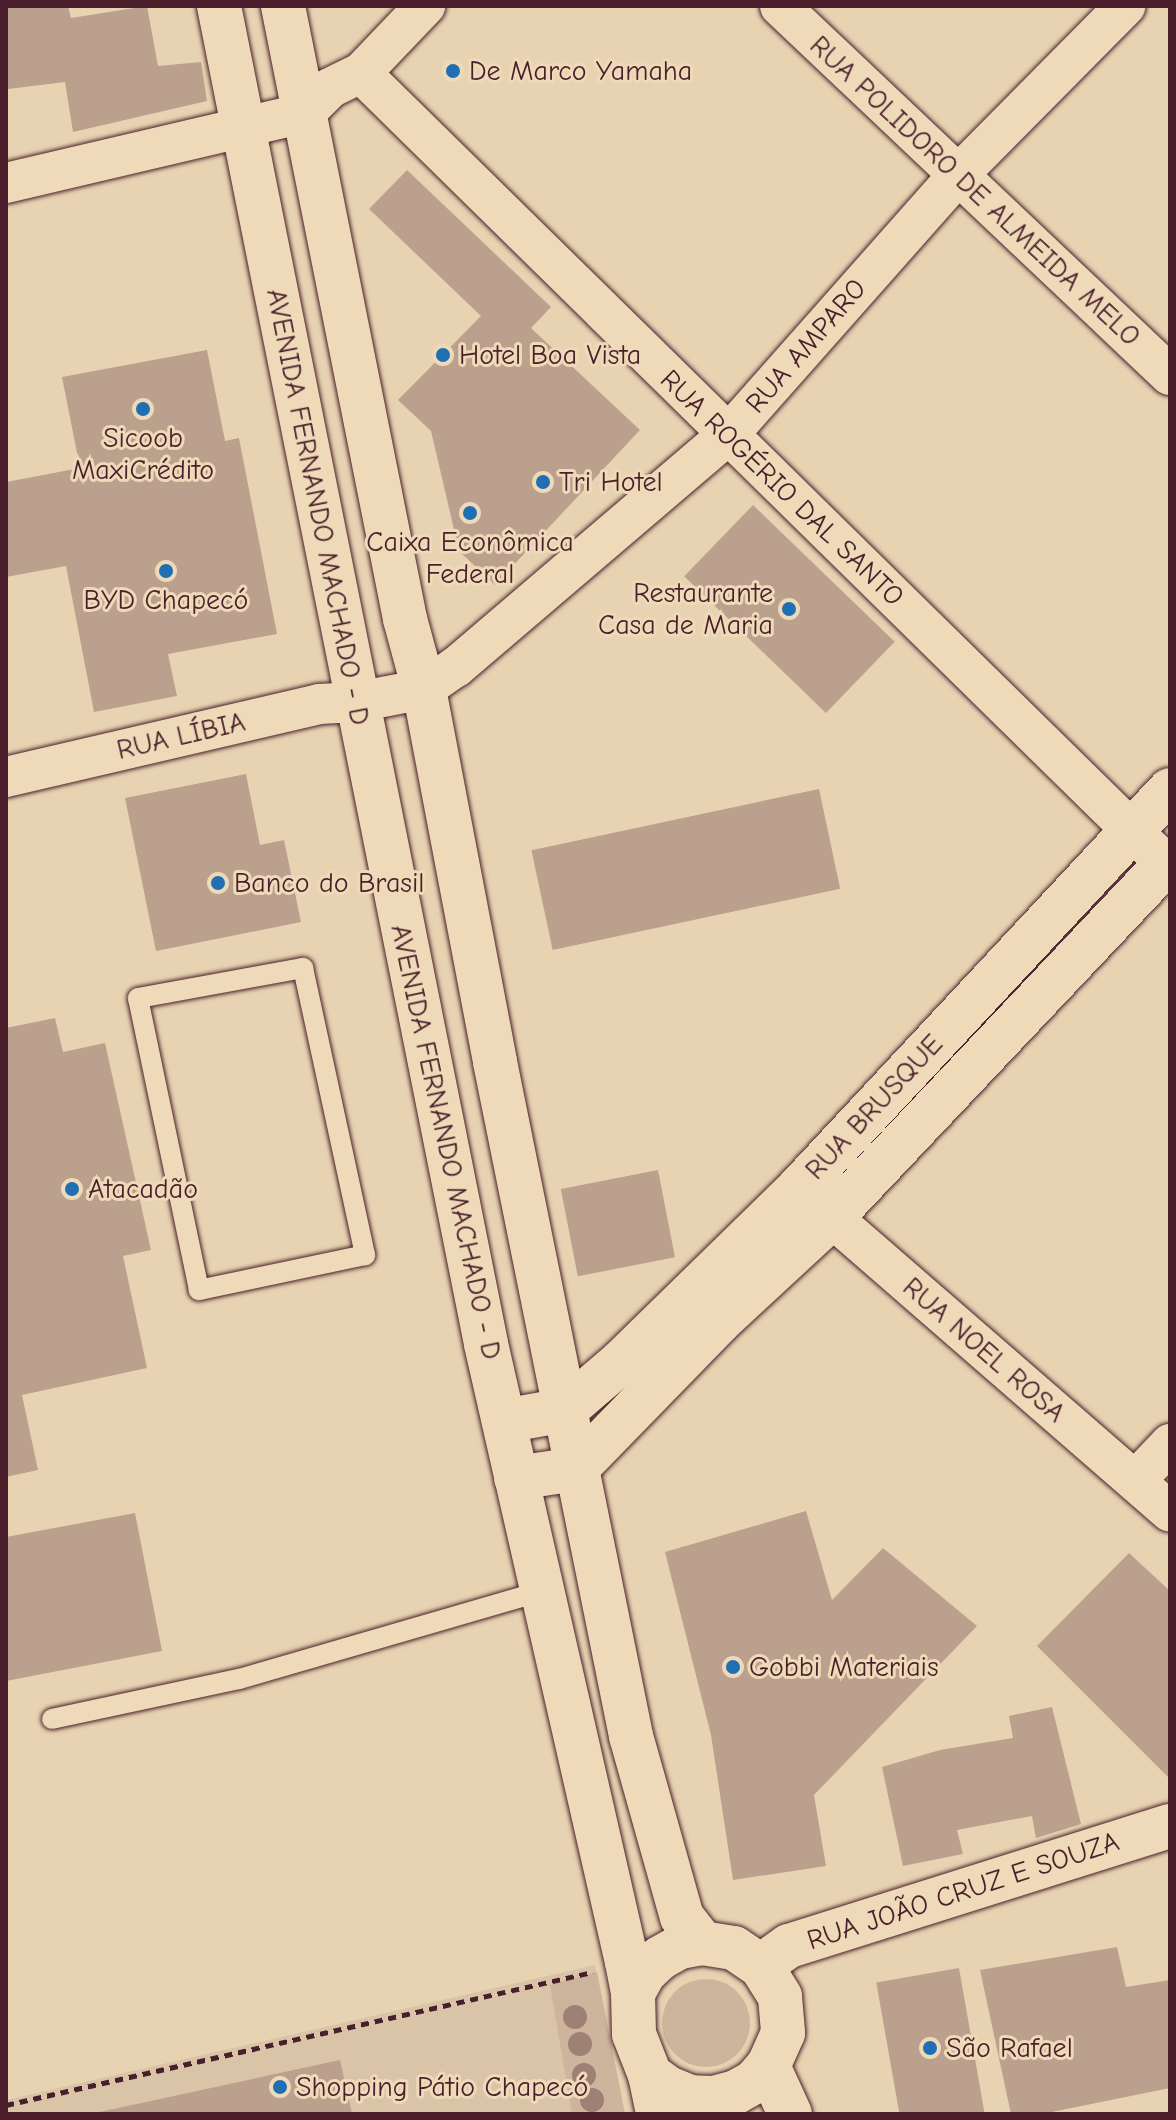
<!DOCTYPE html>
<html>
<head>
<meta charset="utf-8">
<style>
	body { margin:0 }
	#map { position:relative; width:1176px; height:2120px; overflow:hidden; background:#e7d3b2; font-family:"Comic Neue",sans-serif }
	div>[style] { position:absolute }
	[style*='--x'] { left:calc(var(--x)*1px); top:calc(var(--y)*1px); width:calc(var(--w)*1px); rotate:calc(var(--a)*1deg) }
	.built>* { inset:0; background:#dac4a7 }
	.green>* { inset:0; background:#cdb49c }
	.round { border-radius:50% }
	.building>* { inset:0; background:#bba18d; transform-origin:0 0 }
	.path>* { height:5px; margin-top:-2.5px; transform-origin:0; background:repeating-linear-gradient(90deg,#4a1f2b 0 8px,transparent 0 14px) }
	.roads { filter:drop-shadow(0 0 2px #4a1f2b) drop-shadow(0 0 2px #4a1f2b) }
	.lane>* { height:20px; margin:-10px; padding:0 10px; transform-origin:10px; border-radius:10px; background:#eedab8 }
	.street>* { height:40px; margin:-20px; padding:0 20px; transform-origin:20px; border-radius:20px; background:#eedab8 }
	.secondary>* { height:44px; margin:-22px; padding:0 22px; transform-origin:22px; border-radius:22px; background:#eedab8 }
	.primary>* { height:44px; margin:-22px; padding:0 22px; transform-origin:22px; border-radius:22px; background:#eedab8 }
	.trees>* { width:24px; height:24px; margin:-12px; border-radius:50%; background:#9f8074 }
	.dots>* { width:22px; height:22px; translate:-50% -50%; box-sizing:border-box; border:4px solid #eedab8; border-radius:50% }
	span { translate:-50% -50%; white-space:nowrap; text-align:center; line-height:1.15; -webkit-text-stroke:6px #eedab8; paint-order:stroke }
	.poi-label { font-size:28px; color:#4a1f2b }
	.left { translate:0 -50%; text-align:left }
	.right { translate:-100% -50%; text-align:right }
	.street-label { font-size:28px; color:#4a1f2b }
	.frame { position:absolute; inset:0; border:8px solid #4a1f2b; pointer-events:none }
</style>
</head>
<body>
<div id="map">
	<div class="built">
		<div style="clip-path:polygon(595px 1965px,625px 2114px,6px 2114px,6px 2100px)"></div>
	</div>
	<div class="green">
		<div style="clip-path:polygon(597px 1972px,625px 2114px,572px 2114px,550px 1985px)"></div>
		<div class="round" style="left:662px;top:1979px;width:88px;height:88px"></div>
	</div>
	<div class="building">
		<div style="clip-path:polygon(6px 6px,68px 6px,71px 18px,147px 6px,158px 66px,201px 62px,207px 101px,73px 132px,65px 82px,8px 89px)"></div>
		<div style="clip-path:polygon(407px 170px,551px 307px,531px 328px,640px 430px,495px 585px,459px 551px,431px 431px,398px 400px,481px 316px,369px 209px)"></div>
		<div style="clip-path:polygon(207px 350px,225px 441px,239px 438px,277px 634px,168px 654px,177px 696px,94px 712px,66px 566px,6px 577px,6px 482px,80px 468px,62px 377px)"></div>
		<div style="left:753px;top:505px;width:197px;height:99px;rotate:44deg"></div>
		<div style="clip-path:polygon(246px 774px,260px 845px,284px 840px,301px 922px,156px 951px,125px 798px)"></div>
		<div style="left:819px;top:789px;width:102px;height:294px;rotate:78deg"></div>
		<div style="clip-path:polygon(55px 1018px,63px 1052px,105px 1043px,151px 1250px,123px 1256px,147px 1368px,22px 1395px,38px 1470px,6px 1477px,6px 1028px)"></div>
		<div style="left:658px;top:1170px;width:89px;height:99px;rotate:79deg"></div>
		<div style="clip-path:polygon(806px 1511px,832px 1600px,883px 1548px,977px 1626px,814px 1795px,826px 1866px,733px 1880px,711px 1735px,665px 1552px)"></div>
		<div style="clip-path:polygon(135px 1513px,162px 1651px,6px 1681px,6px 1537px)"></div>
		<div style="clip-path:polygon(1129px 1553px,1170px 1591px,1170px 1779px,1037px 1646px)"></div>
		<div style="clip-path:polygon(1052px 1707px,1081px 1824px,1036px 1838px,1032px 1816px,957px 1830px,963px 1854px,903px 1866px,882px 1767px,940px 1750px,1013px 1738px,1009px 1716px)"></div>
		<div style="clip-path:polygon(1117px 1947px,1126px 1987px,1170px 1980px,1170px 2088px,1042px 2114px,1011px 2114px,980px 1970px)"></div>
		<div style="left:959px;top:1968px;width:148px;height:84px;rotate:80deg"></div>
		<div style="clip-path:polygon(340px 2060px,352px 2114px,95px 2114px,95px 2113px)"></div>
	</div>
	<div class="path">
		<div style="--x:6;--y:2105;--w:602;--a:-12.77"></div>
	</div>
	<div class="roads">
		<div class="lane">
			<div style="--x:303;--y:968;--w:294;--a:77.8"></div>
			<div style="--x:365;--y:1255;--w:170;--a:168.1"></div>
			<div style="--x:199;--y:1290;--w:298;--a:-101.8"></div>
			<div style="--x:138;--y:998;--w:168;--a:-10.3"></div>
			<div style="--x:52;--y:1719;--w:191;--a:-12.1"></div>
			<div style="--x:239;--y:1679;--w:316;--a:-16.2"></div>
		</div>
		<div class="street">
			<div style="--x:780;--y:6;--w:537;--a:43.42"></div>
			<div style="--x:361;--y:73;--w:1134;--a:44.5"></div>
			<div style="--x:6;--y:183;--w:307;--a:-13.2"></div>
			<div style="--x:305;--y:113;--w:35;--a:-45"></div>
			<div style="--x:330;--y:88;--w:34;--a:-26"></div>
			<div style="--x:361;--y:73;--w:93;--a:-46.3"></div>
			<div style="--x:6;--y:777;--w:321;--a:-13.1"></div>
			<div style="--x:319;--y:704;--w:38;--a:-3"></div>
			<div style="--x:357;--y:702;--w:68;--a:-11"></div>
			<div style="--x:424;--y:689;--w:39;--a:-35"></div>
			<div style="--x:456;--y:667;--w:358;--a:-40.5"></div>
			<div style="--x:728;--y:435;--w:347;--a:-48.5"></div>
			<div style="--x:958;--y:175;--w:238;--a:-45.3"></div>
			<div style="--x:807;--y:1196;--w:481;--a:41"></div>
			<div style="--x:1136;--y:1480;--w:50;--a:-46.6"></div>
		</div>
		<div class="secondary">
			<div style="--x:504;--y:1421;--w:62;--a:-10.2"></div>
			<div style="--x:565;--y:1410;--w:74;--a:-40.6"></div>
			<div style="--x:621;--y:1362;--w:249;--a:-44.3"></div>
			<div style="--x:799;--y:1188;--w:544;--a:-47.01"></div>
			<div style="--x:516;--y:1478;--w:61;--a:-8.5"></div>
			<div style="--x:576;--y:1469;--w:206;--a:-45.8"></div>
			<div style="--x:720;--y:1321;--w:150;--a:-42.8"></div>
			<div style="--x:830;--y:1219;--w:495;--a:-46.6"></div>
			<div style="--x:761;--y:1966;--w:34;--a:-36"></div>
			<div style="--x:789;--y:1946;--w:399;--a:-17.5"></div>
			<div style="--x:768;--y:2066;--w:53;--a:65.4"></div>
		</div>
		<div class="primary">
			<div style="--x:219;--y:6;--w:1364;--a:78.71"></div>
			<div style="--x:486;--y:1344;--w:634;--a:77.15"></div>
			<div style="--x:627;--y:1962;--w:32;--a:79"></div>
			<div style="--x:633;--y:1993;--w:41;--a:88.6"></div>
			<div style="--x:634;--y:2034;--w:44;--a:68.7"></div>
			<div style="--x:650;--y:2075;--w:40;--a:78"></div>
			<div style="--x:283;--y:6;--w:625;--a:78.74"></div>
			<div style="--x:405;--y:619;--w:73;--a:74.8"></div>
			<div style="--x:424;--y:689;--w:380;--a:79.2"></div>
			<div style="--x:495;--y:1062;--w:688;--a:78.59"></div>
			<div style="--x:631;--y:1736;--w:188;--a:74.3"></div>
			<div style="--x:682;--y:1917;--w:33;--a:52"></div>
			<div style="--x:633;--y:1993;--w:23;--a:-61"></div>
			<div style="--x:644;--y:1973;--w:22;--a:-43"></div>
			<div style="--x:660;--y:1958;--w:23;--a:-29"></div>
			<div style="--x:680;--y:1947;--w:22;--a:-10"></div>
			<div style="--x:702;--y:1943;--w:32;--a:9"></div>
			<div style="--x:734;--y:1948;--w:32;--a:34"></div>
			<div style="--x:761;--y:1966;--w:36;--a:58"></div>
			<div style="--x:780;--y:1997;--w:36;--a:85"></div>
			<div style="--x:783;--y:2033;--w:36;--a:114"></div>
			<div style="--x:768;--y:2066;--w:21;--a:131"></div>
			<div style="--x:754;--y:2082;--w:21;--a:151"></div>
			<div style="--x:736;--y:2092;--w:24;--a:165"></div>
			<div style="--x:713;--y:2098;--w:23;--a:-178"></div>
			<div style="--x:690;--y:2097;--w:24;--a:-158"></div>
			<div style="--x:668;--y:2088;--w:22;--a:-144"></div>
		</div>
	</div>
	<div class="trees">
		<div style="left:575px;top:2017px"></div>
		<div style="left:580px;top:2044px"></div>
		<div style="left:584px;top:2075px"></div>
		<div style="left:592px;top:2100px"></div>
	</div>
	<div class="dots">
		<div style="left:453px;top:71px;background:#1f6fb2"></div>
		<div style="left:443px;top:355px;background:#1f6fb2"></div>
		<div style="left:143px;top:409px;background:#1f6fb2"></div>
		<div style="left:543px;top:482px;background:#1f6fb2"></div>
		<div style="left:470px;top:513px;background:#1f6fb2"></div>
		<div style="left:166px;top:571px;background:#1f6fb2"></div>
		<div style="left:789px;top:609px;background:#1f6fb2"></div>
		<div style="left:218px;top:883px;background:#1f6fb2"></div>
		<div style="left:72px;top:1189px;background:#1f6fb2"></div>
		<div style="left:733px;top:1667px;background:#1f6fb2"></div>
		<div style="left:930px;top:2048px;background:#1f6fb2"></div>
		<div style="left:280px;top:2087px;background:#1f6fb2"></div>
	</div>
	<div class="poi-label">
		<span class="left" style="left:469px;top:71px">De Marco Yamaha</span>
		<span class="left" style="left:459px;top:355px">Hotel Boa Vista</span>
		<span style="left:143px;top:454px">Sicoob<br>MaxiCrédito</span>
		<span class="left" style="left:559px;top:482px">Tri Hotel</span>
		<span style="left:470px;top:558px">Caixa Econômica<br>Federal</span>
		<span class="right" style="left:773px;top:609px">Restaurante<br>Casa de Maria</span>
		<span style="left:166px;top:600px">BYD Chapecó</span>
		<span class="left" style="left:234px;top:883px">Banco do Brasil</span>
		<span class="left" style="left:88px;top:1189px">Atacadão</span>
		<span class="left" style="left:749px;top:1667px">Gobbi Materiais</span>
		<span class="left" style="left:946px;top:2048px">São Rafael</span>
		<span class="left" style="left:296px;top:2087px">Shopping Pátio Chapecó</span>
	</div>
	<div class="street-label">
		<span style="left:975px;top:191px;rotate:43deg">RUA POLIDORO DE ALMEIDA MELO</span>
		<span style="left:806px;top:346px;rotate:-49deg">RUA AMPARO</span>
		<span style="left:782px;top:488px;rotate:44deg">RUA ROGÉRIO DAL SANTO</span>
		<span style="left:318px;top:507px;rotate:79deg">AVENIDA FERNANDO MACHADO - D</span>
		<span style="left:181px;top:736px;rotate:-13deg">RUA LÍBIA</span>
		<span style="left:874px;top:1107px;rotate:-47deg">RUA BRUSQUE</span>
		<span style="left:446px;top:1142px;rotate:78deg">AVENIDA FERNANDO MACHADO - D</span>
		<span style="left:984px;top:1350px;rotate:41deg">RUA NOEL ROSA</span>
		<span style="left:963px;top:1891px;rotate:-18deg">RUA JOÃO CRUZ E SOUZA</span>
	</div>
	<div class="frame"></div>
</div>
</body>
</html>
